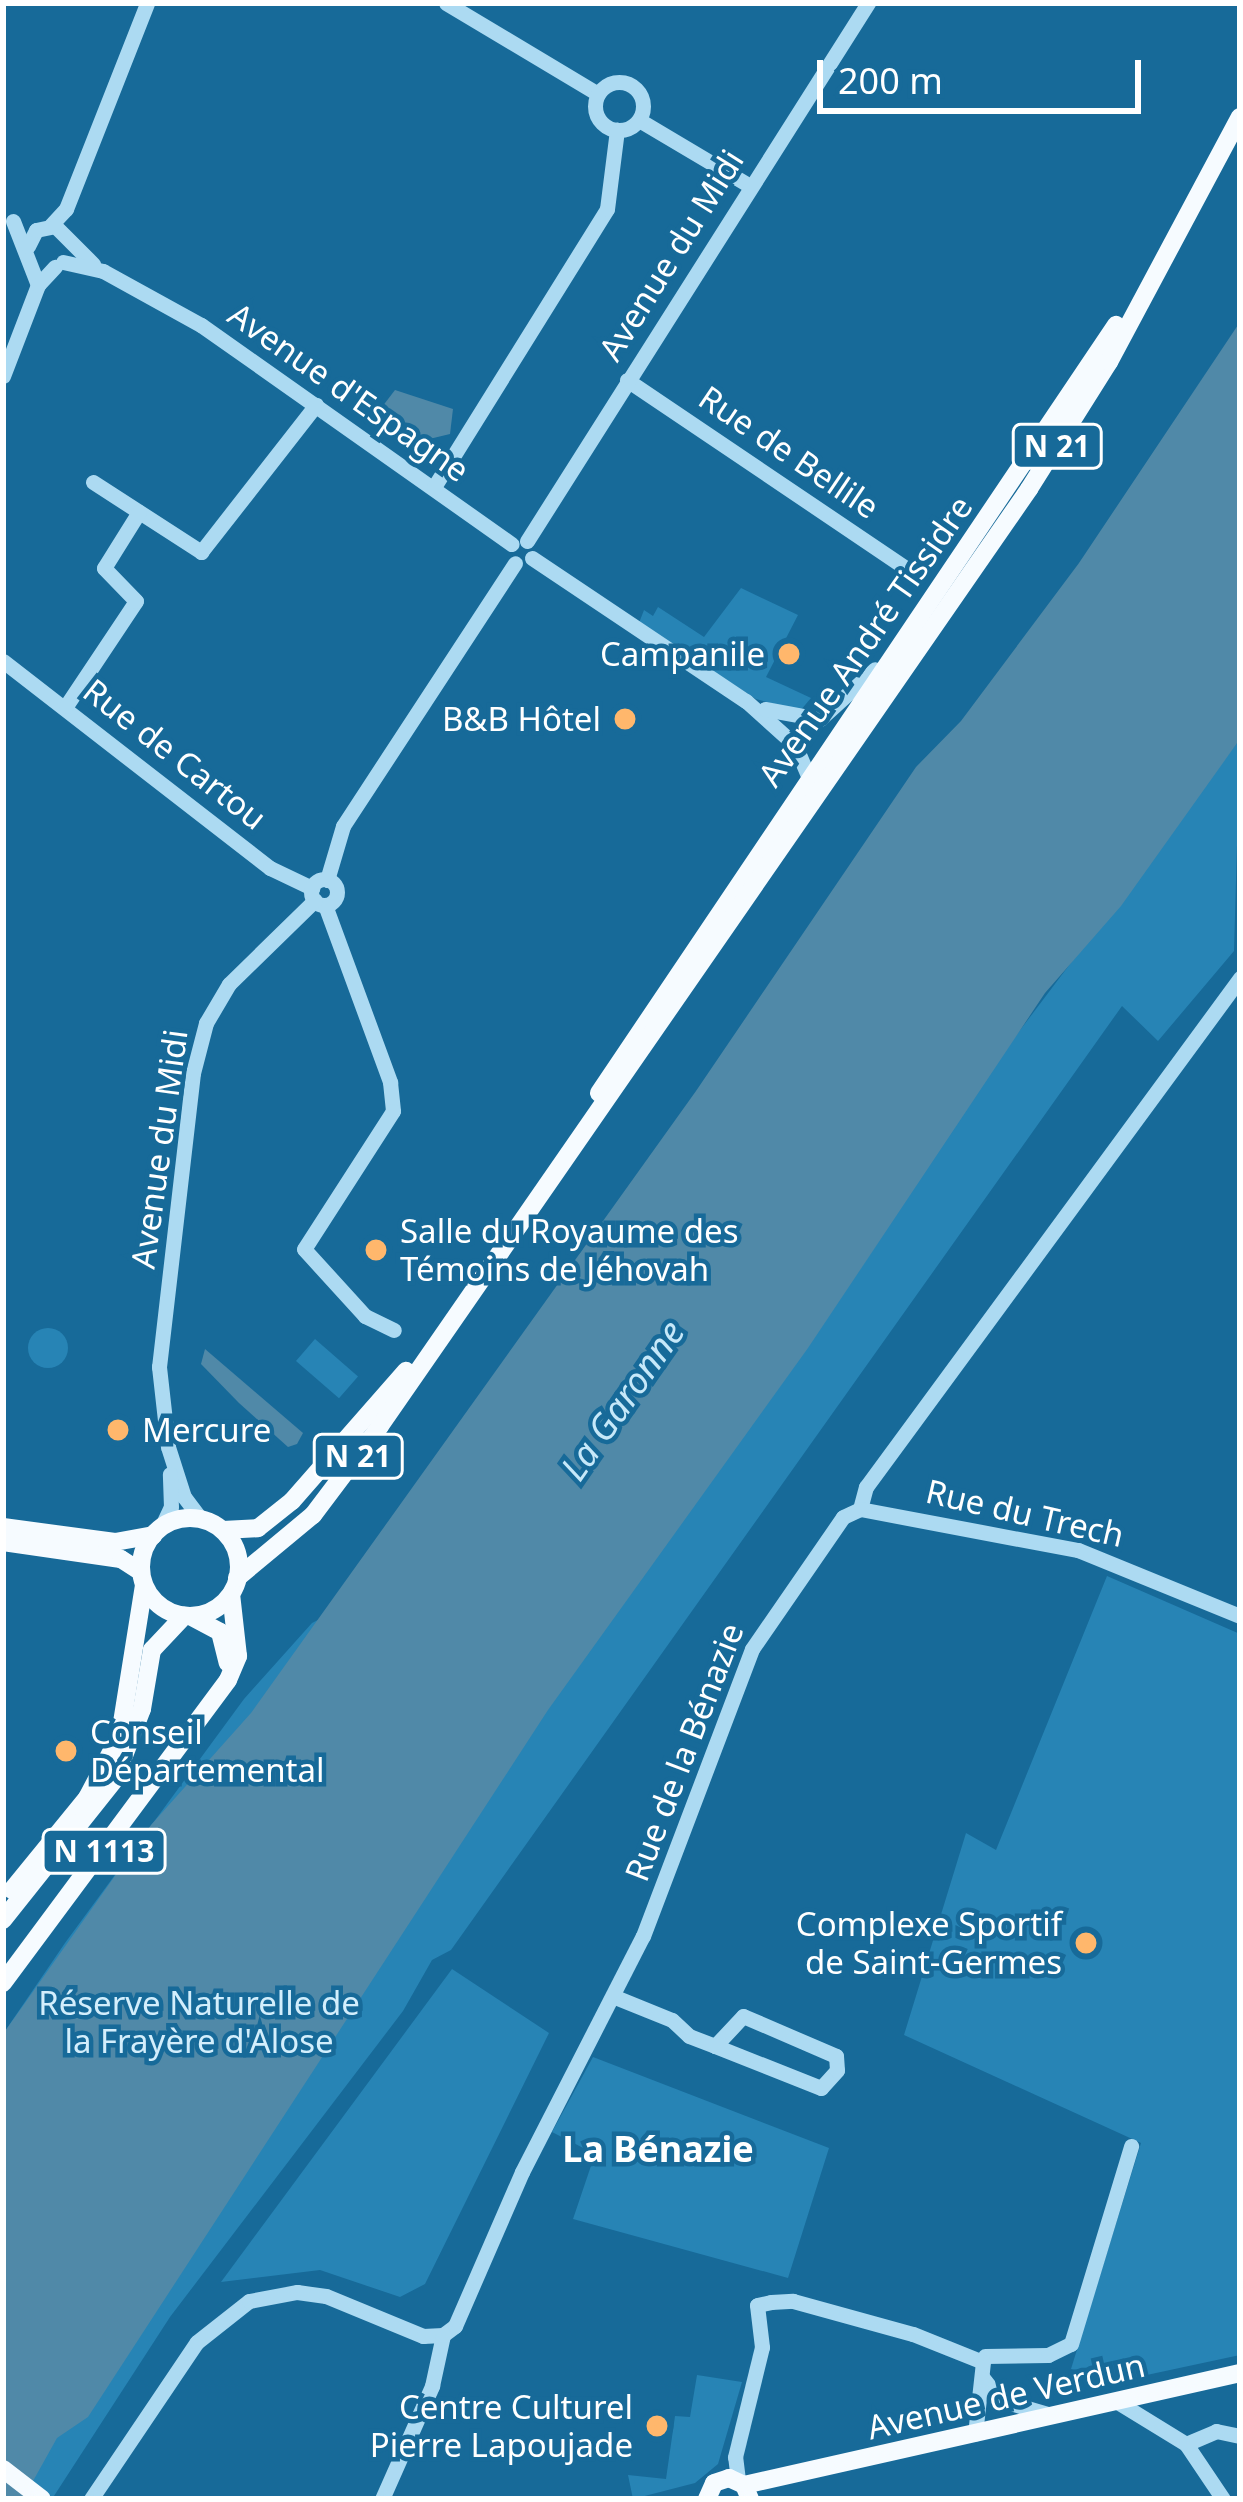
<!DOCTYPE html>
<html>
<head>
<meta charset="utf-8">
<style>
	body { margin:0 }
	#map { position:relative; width:1243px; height:2502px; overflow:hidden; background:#176a99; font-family:"Noto Sans",sans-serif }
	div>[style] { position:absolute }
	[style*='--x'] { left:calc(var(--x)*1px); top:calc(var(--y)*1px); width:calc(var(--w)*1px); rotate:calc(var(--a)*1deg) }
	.green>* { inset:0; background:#2784b5; transform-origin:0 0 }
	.round { border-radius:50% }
	.water>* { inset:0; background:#5089a8 }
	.minor>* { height:15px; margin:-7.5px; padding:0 7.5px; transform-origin:7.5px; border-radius:7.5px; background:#acdaf2 }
	.minor>.ring { margin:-7.5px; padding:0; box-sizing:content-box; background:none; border:15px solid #acdaf2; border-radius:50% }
	.major>* { height:18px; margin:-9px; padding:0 9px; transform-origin:9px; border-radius:9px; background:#f6fbff }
	.major>.ring { margin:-9px; padding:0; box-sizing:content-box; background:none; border:18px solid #f6fbff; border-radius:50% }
	.dots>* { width:33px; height:33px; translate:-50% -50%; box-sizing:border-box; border:6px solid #176a99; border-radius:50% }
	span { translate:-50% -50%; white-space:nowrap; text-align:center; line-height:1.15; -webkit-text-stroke:9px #176a99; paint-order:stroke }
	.shield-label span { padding:3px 9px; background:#176a99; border:3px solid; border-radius:9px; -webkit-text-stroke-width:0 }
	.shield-label { font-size:30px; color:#fff; font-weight:700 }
	.street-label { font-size:33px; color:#fff }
	.poi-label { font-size:33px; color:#fff }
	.right { translate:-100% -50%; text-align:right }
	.left { translate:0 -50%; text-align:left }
	.park-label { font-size:33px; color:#d3eefc }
	.water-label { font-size:36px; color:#c6e8f9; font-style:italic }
	.neighbourhood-label { font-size:36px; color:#fff; font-weight:700 }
	.frame { position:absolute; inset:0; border:6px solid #fff; pointer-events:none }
	.scale { position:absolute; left:817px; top:60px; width:324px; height:54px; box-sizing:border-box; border:6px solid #fff; border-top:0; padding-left:15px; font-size:36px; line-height:42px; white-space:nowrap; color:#fff; -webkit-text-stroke:9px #176a99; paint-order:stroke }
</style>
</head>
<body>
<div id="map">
	<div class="green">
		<div style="clip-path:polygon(741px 588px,798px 615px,766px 677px,811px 698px,800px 711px,756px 699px,639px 623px,644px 610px,653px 616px,658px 607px,704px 637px)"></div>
		<div style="clip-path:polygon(1240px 739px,1234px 951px,1158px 1041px,1122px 1006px,451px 1950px,432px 1960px,403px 2011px,170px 2317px,52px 2499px,3px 2499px,3px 2034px,65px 1943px,244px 1699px,312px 1623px,777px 1390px,996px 1062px)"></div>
		<div class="round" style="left:28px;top:1328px;width:40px;height:40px"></div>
		<div style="left:315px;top:1339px;width:57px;height:29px;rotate:41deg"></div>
		<div style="clip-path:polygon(1107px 1576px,1240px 1634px,1240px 2355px,1128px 2379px,1071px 2369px,1141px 2143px,904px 2035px,966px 1833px,996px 1850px)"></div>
		<div style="clip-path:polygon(452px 1969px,549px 2033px,425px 2284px,400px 2297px,320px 2270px,221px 2282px)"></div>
		<div style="clip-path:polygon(593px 2057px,829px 2148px,788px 2278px,573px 2219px,595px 2154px,552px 2132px)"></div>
		<div style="clip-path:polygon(697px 2375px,742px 2382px,718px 2464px,695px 2483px,633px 2499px,628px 2475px,666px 2479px,675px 2416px,690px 2417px)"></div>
	</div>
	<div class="water">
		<div style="clip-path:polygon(1240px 322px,1240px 739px,1121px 906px,1045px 993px,808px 1348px,548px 1710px,88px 2417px,57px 2438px,23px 2499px,3px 2499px,3px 2034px,151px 1825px,251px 1713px,696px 1091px,916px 767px,961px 721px,1079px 563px)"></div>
		<div style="clip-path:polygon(395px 390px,453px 409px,450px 434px,421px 441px,399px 432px,382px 407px)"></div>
		<div style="clip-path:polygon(205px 1349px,303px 1433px,297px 1444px,288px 1447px,239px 1403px,201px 1364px)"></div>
	</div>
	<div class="minor">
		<div style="--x:446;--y:3;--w:177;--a:30.9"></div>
		<div class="ring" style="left:595px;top:82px;width:33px;height:33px"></div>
		<div style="--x:639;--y:120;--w:129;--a:30.7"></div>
		<div style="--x:13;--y:221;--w:69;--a:68.7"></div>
		<div style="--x:51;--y:225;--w:22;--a:-47"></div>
		<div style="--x:66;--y:209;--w:221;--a:-68.5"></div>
		<div style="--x:28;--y:246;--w:18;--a:-63"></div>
		<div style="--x:36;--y:230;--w:19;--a:-12"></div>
		<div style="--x:55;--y:226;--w:54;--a:45"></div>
		<div style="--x:63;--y:262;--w:41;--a:12.7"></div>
		<div style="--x:103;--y:271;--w:112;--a:28.9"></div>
		<div style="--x:201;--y:325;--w:380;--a:35.2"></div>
		<div style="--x:3;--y:376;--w:97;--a:-69"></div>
		<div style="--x:38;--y:285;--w:25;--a:-47"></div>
		<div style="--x:627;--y:380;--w:349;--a:34"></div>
		<div style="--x:93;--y:482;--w:129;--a:32.9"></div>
		<div style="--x:201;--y:552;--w:187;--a:-52"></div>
		<div style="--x:434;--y:487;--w:327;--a:-58.1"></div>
		<div style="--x:607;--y:209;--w:80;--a:-82.8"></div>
		<div style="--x:527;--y:541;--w:637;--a:-57.63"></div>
		<div style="--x:532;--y:558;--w:257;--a:33.8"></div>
		<div style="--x:746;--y:701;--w:66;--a:41.9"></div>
		<div style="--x:795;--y:745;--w:33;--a:67"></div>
		<div style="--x:3;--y:661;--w:338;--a:37.8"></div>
		<div style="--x:270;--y:868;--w:47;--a:25.5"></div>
		<div style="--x:66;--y:706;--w:126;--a:-56.3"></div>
		<div style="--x:136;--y:601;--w:46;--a:-134.1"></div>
		<div style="--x:104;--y:568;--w:66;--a:-58"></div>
		<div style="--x:765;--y:709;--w:56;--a:10.3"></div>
		<div style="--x:820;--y:719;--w:74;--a:-42.3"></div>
		<div class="ring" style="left:311px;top:879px;width:11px;height:11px"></div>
		<div style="--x:327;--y:880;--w:56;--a:-73.5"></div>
		<div style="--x:343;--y:826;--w:314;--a:-56.8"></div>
		<div style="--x:325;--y:905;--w:189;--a:69.8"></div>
		<div style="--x:390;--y:1082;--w:29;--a:84"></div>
		<div style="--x:393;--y:1111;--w:164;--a:122.8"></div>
		<div style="--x:304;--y:1249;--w:91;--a:47.7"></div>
		<div style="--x:365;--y:1316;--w:32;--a:26"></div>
		<div style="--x:860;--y:1509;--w:23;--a:-75"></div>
		<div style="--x:866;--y:1487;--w:632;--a:-53.69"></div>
		<div style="--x:860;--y:1509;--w:222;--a:10.7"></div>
		<div style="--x:1078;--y:1550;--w:175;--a:22.2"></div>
		<div style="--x:200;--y:1518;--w:26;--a:-127"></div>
		<div style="--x:184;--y:1497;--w:52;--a:-107.7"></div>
		<div style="--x:168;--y:1447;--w:81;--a:-96.4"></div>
		<div style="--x:159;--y:1367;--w:296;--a:-83.4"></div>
		<div style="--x:193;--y:1073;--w:52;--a:-75.4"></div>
		<div style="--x:206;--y:1023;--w:45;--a:-59.5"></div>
		<div style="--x:229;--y:984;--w:120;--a:-44.3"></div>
		<div style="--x:161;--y:1528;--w:23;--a:-65"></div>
		<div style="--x:171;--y:1507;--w:33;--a:-92"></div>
		<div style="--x:615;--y:1997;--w:61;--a:22"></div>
		<div style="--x:672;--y:2020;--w:23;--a:43"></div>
		<div style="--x:689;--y:2036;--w:28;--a:21"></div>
		<div style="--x:715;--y:2046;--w:114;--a:21.6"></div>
		<div style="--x:821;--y:2088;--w:24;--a:-48"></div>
		<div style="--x:837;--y:2070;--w:14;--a:-94"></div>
		<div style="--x:836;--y:2056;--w:101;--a:-156.7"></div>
		<div style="--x:743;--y:2016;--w:41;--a:133"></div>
		<div style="--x:985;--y:2356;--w:63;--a:-0.9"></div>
		<div style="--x:1048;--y:2355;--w:25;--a:-26"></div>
		<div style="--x:1071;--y:2344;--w:207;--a:-73.1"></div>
		<div style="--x:983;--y:2378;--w:28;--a:52"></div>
		<div style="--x:1000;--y:2400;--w:53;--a:16.4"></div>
		<div style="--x:1116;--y:2401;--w:82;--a:31.6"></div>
		<div style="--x:1186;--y:2444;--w:66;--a:56.1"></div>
		<div style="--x:1186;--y:2444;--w:33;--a:-23"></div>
		<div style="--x:1216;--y:2431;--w:25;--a:12"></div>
		<div style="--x:738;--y:2480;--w:23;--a:-97"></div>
		<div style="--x:735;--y:2457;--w:113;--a:-76.2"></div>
		<div style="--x:762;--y:2347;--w:42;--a:-96.8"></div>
		<div style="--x:757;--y:2305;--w:14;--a:-12"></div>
		<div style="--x:771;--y:2302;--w:22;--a:-3"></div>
		<div style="--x:793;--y:2301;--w:124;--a:15.4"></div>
		<div style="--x:913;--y:2334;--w:75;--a:21.8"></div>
		<div style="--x:983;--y:2362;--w:72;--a:96.3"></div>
		<div style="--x:91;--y:2499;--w:189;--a:-56"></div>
		<div style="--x:197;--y:2342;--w:66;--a:-38.3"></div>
		<div style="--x:249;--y:2301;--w:49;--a:-10.6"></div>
		<div style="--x:297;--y:2292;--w:29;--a:8"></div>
		<div style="--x:326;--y:2296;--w:105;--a:22.4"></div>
		<div style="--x:423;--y:2336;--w:20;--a:-3"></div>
		<div style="--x:382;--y:2499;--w:124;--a:-66.1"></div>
		<div style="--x:432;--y:2386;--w:52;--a:-77.8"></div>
		<div style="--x:443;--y:2335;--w:15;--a:-37"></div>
		<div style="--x:455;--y:2326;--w:168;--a:-66.5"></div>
		<div style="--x:522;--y:2172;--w:265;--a:-62.9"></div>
		<div style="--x:643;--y:1936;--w:307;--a:-69.2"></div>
		<div style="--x:752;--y:1649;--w:160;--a:-55.4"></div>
		<div style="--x:843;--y:1517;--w:19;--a:-25"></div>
	</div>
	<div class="major">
		<div style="--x:599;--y:1093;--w:926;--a:-56.05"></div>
		<div class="ring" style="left:141px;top:1518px;width:80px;height:80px"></div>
		<div style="--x:3;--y:1527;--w:113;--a:7.6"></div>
		<div style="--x:115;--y:1542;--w:39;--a:-10"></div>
		<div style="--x:223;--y:1530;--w:35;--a:-3"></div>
		<div style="--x:258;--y:1528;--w:43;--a:-38.5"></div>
		<div style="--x:292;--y:1501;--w:173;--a:-48.8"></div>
		<div style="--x:3;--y:1542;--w:119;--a:8.2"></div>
		<div style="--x:121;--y:1559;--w:24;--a:33"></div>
		<div style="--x:237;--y:1578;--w:99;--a:-39.7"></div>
		<div style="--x:313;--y:1515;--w:111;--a:-53"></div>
		<div style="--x:380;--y:1426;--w:1140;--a:-55.29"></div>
		<div style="--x:1029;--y:489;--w:150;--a:-57.8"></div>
		<div style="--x:1109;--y:362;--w:278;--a:-61.9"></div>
		<div style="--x:192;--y:1617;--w:32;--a:28"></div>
		<div style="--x:220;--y:1632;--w:32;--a:76"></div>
		<div style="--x:12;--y:1890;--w:119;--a:-50.8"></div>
		<div style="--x:87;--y:1798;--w:71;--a:-62.4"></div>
		<div style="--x:120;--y:1735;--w:152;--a:-80.9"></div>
		<div style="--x:3;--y:1920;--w:180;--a:-51.5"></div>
		<div style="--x:115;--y:1779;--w:75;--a:-68.9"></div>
		<div style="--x:142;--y:1709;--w:60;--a:-80.4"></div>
		<div style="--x:152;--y:1650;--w:47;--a:-46.7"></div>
		<div style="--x:3;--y:1983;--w:377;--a:-53.4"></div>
		<div style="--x:228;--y:1680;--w:26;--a:-67"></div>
		<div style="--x:238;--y:1656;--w:62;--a:-96.4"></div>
		<div style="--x:3;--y:2469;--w:49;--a:37.6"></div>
		<div style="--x:744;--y:2485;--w:508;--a:-12.72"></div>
		<div style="--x:707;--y:2499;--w:17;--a:-66"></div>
		<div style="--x:714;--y:2483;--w:16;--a:-18"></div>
		<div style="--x:729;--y:2478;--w:17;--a:25"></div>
		<div style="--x:744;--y:2485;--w:15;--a:67"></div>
	</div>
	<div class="dots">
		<div style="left:789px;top:654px;background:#ffb76c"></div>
		<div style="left:625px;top:719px;background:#ffb76c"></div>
		<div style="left:376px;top:1250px;background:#ffb76c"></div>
		<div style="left:118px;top:1430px;background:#ffb76c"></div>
		<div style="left:66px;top:1751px;background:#ffb76c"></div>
		<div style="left:1086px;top:1943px;background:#ffb76c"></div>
		<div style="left:657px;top:2426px;background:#ffb76c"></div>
	</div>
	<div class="shield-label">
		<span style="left:1057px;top:446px">N 21</span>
		<span style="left:358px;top:1456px">N 21</span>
		<span style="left:104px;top:1851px">N 1113</span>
	</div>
	<div class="street-label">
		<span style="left:671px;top:255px;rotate:-58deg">Avenue du Midi</span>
		<span style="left:349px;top:392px;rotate:35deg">Avenue d'Espagne</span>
		<span style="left:789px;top:452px;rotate:34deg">Rue de Bellile</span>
		<span style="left:865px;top:641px;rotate:-55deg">Avenue André Tissidre</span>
		<span style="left:175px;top:754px;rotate:38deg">Rue de Cartou</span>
		<span style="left:159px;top:1149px;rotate:-82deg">Avenue du Midi</span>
		<span style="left:1025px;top:1513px;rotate:13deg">Rue du Trech</span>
		<span style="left:684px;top:1752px;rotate:-69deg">Rue de la Bénazie</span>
		<span style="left:1006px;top:2396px;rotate:-13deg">Avenue de Verdun</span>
	</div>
	<div class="poi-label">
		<span class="right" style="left:765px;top:654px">Campanile</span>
		<span class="right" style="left:601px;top:719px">B&amp;B Hôtel</span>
		<span class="left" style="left:400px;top:1250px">Salle du Royaume des<br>Témoins de Jéhovah</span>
		<span class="left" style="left:142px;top:1430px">Mercure</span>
		<span class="left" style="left:90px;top:1751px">Conseil<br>Départemental</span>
		<span class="right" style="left:1062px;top:1943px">Complexe Sportif<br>de Saint-Germes</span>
		<span class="right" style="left:633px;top:2426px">Centre Culturel<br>Pierre Lapoujade</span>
	</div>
	<div class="park-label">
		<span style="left:199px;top:2022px">Réserve Naturelle de<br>la Frayère d'Alose</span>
	</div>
	<div class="water-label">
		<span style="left:622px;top:1400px;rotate:-55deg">La Garonne</span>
	</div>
	<div class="neighbourhood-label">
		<span style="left:658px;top:2149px">La Bénazie</span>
	</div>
	<div class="frame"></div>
	<div class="scale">200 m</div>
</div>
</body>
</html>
